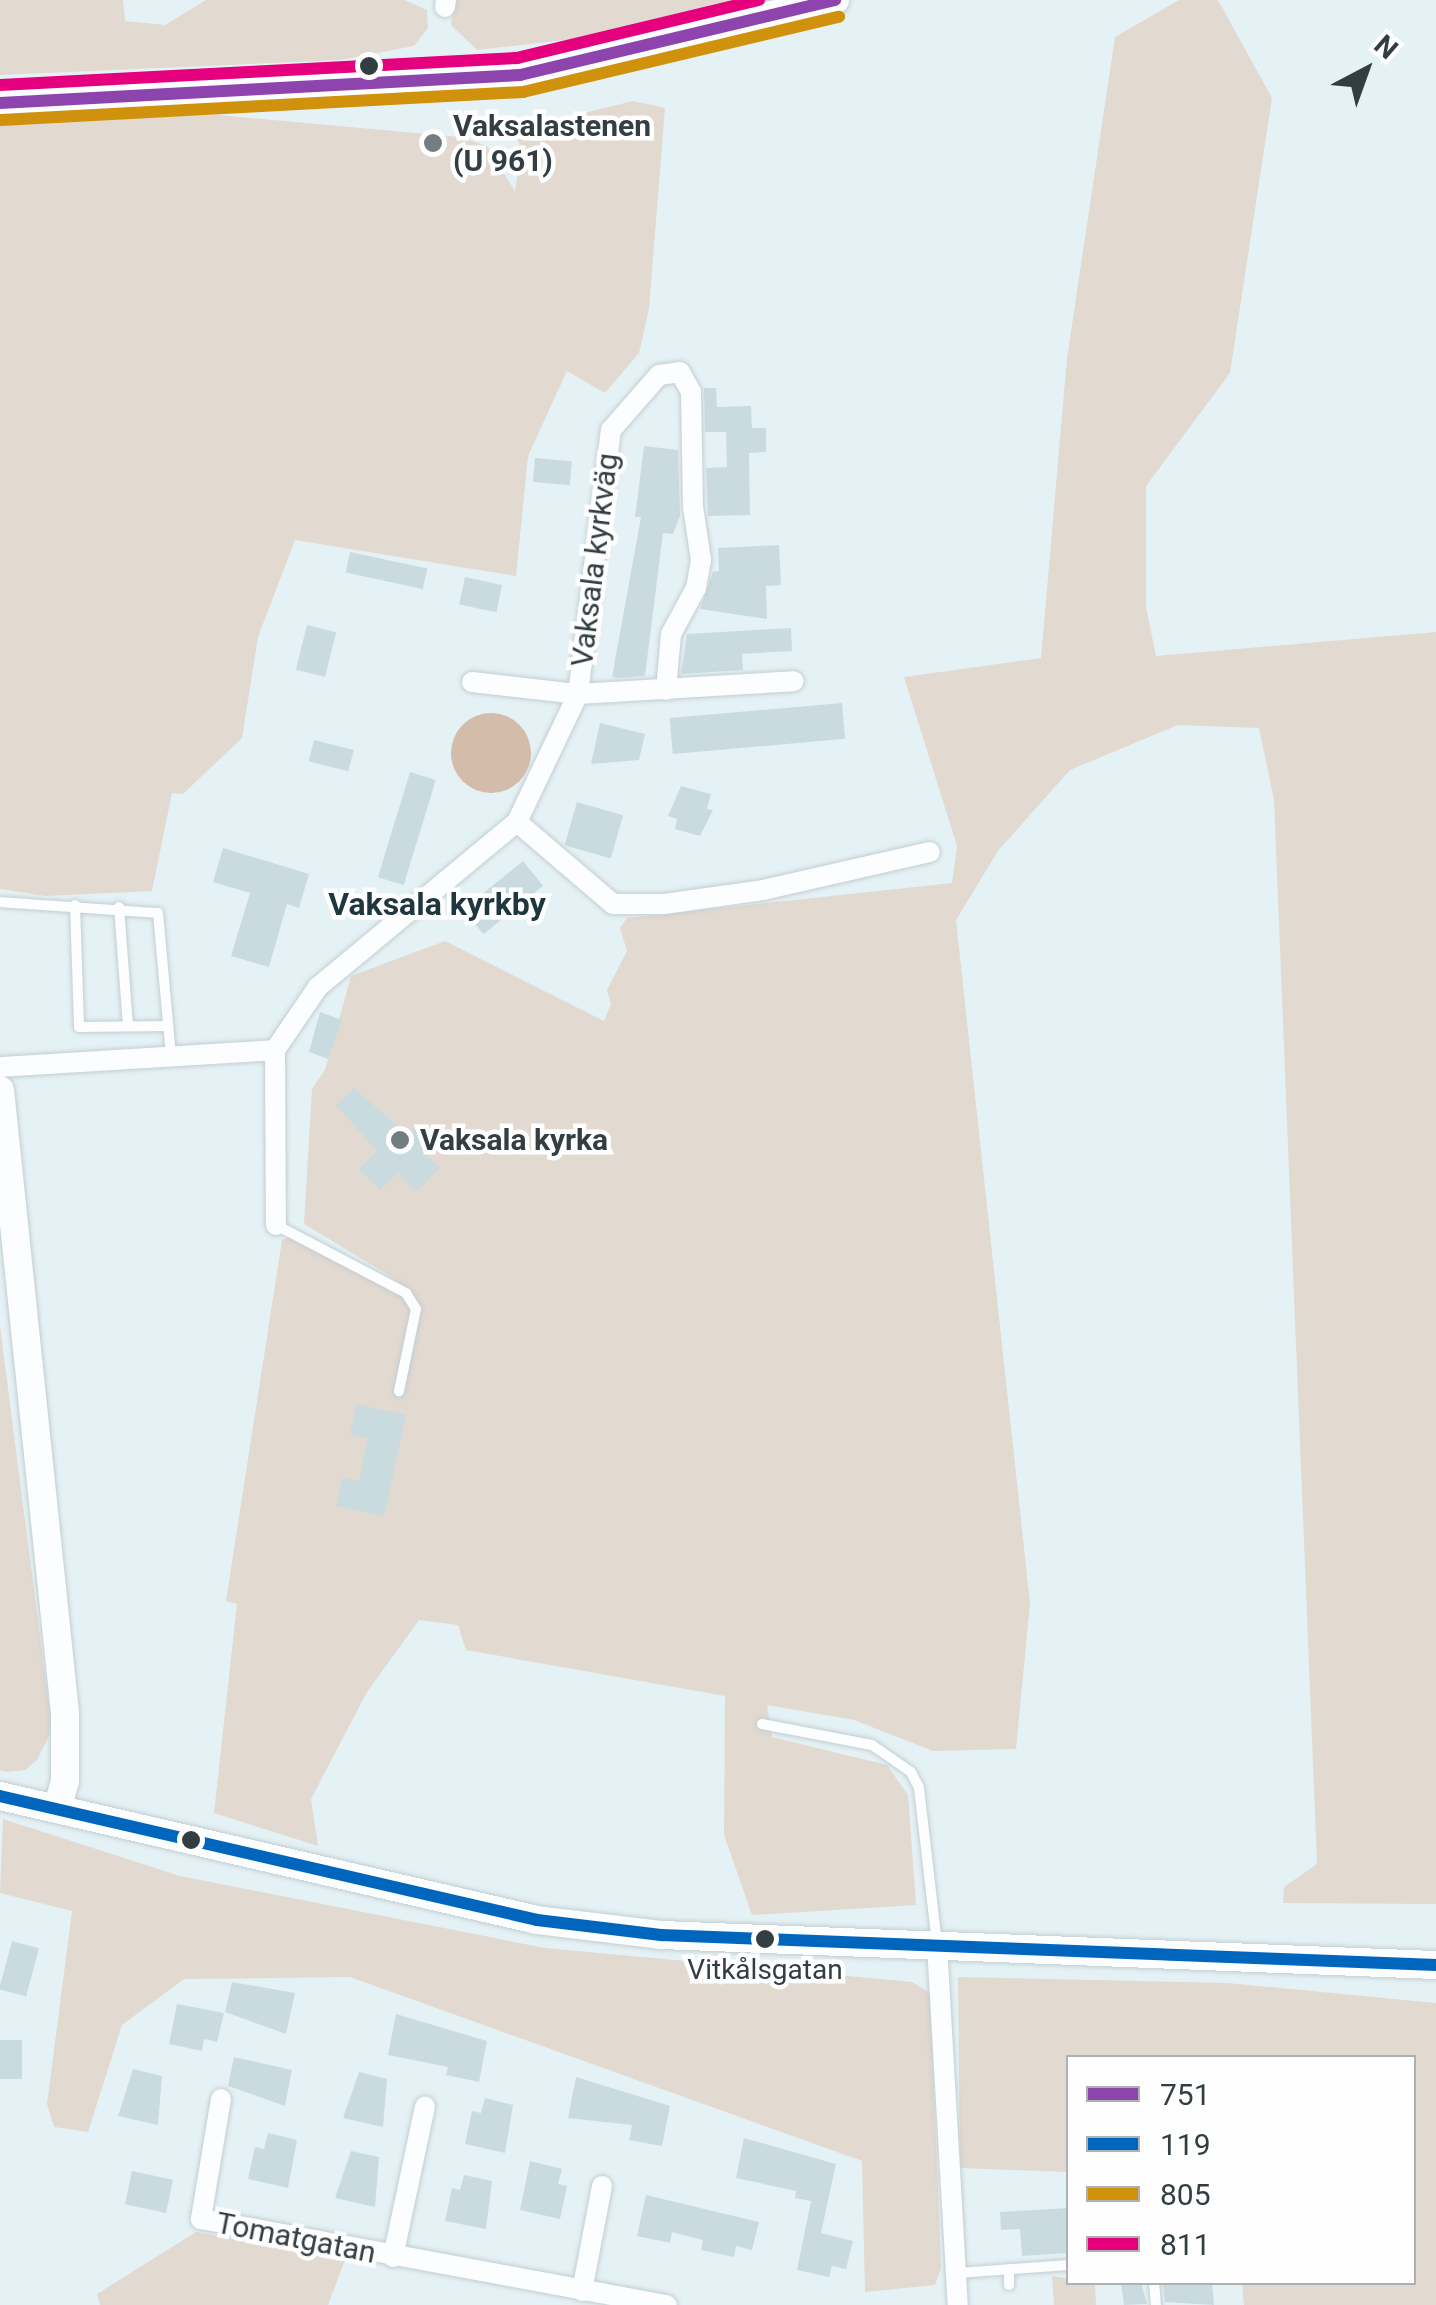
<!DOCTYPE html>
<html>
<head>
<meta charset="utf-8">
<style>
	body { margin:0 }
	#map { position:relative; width:1436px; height:2305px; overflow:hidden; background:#e5f2f5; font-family:Roboto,sans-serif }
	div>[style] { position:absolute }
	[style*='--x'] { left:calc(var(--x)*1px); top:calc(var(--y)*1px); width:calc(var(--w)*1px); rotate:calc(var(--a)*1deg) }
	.green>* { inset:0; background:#e2d9d0 }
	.water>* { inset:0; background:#d3bca9 }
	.round { border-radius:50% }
	.building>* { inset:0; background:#cadbdf; transform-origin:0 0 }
	.roads { filter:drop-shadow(0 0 2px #c3ced1) drop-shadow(0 0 2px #c3ced1) }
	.lane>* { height:10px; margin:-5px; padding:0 5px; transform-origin:5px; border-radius:5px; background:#fbfdfe }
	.street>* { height:20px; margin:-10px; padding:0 10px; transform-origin:10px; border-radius:10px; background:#fbfdfe }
	.secondary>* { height:28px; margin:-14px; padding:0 14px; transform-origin:14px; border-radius:14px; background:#fbfdfe }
	.bus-1>* { height:12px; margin:-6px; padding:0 6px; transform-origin:6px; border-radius:6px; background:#8e44ad }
	.bus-2>* { height:12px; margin:-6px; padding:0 6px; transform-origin:6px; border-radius:6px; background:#0065bd }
	.bus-3>* { height:12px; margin:-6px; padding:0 6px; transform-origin:6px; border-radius:6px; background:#d0910d }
	.bus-4>* { height:12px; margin:-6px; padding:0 6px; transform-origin:6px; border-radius:6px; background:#e5007d }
	.dots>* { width:28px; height:28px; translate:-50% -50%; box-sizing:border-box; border:5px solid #fefefe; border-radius:50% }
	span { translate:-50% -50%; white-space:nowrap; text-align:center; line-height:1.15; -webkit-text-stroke:9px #fefefe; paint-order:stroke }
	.bus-label { font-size:28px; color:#333e42 }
	.poi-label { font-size:30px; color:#333e42; font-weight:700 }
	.left { translate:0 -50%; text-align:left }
	.street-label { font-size:30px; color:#333e42 }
	.neighbourhood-label { font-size:32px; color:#1e363d; font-weight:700 }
	.legend { position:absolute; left:1066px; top:2055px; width:350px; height:230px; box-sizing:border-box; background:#fefefe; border:2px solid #adb1b3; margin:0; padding:12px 18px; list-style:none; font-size:30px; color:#333e42 }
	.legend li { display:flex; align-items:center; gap:20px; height:50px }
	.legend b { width:50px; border:2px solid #adb1b3 }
	.north { position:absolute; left:1316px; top:20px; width:100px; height:100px; -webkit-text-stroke:8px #fefefe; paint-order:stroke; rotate:41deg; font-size:28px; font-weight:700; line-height:40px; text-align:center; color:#333e42 }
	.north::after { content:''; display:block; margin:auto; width:35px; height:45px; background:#333e42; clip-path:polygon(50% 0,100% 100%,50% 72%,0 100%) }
</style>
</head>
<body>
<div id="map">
	<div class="green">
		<div style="clip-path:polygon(0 0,123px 0,125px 21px,165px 25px,206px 0,405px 0,427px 10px,428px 28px,414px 46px,340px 60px,0 75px)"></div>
		<div style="clip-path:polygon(455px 0,765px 0,583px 38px,477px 50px,451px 25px)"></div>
		<div style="clip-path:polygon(1179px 0,1218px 0,1272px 98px,1230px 373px,1146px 486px,1146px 607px,1156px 656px,1436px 632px,1436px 1904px,1283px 1903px,1284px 1887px,1317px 1864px,1274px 800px,1259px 728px,1178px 725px,1070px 770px,998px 851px,956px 920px,1030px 1603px,1016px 1749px,933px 1751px,854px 1720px,767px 1705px,772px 1737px,887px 1765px,908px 1795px,916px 1905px,752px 1915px,724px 1835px,725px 1696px,466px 1650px,458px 1625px,419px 1620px,367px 1692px,311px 1799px,318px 1846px,214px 1813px,237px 1604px,226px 1601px,282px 1240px,291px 1237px,400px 1282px,304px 1224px,312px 1089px,325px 1070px,351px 976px,445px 941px,604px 1021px,611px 1004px,607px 990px,627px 951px,620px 928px,627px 918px,952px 883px,957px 846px,904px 677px,1041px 658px,1067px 358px,1115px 37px)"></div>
		<div style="clip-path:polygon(633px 101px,665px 108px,649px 309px,639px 353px,605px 393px,567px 371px,528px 456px,516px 576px,295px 540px,258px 637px,242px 738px,183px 794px,172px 793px,152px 891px,46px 896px,0 889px,0 120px,219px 115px,460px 137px,487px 146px,515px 191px,521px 150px,515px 130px)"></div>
		<div style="clip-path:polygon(0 1326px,52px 1730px,37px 1760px,25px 1770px,6px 1772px,0 1770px)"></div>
		<div style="clip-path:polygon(3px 1819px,180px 1876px,545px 1948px,912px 1982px,930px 1993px,941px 2268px,935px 2285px,865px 2292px,862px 2161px,350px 1977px,184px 1979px,122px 2025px,88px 2132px,54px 2127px,47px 2104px,72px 1911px,0 1893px)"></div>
		<div style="clip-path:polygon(958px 1977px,1228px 1983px,1436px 2003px,1436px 2305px,1244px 2305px,1242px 2283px,1414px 2282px,1414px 2058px,1068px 2058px,1068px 2172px,960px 2168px)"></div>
		<div style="clip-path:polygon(196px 2232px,345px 2260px,328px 2305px,100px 2305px,97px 2294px)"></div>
		<div style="clip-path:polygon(1052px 2276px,1095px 2283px,1096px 2305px,1054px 2305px)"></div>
	</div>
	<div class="water">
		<div class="round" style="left:451px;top:713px;width:80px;height:80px"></div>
	</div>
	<div class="building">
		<div style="clip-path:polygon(704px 388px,716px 388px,717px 407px,751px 406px,752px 428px,766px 428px,766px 452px,749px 453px,750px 515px,708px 516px,706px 468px,727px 467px,726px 432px,705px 432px)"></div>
		<div style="clip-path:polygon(644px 446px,678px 450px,680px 516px,673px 534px,663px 533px,645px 676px,620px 678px,612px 677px,641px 517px,635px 517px)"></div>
		<div style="left:535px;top:458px;width:37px;height:24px;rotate:5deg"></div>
		<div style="clip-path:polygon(779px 545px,781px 585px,766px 586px,767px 619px,700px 609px,713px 572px,719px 571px,718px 548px)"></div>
		<div style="left:350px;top:552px;width:79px;height:21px;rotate:12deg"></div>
		<div style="left:465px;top:577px;width:38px;height:28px;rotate:12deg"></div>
		<div style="left:307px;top:625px;width:30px;height:46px;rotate:14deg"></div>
		<div style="clip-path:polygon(791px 628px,792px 651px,742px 654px,743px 670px,681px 674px,687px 634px)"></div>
		<div style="left:842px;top:703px;width:36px;height:173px;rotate:85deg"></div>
		<div style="clip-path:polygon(600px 723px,645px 734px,639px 760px,591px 764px)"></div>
		<div style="left:314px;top:740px;width:41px;height:22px;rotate:14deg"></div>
		<div style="left:410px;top:772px;width:27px;height:110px;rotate:17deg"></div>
		<div style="clip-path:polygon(681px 786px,711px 794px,707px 809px,713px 810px,700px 836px,675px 829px,677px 819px,668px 816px)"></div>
		<div style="left:577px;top:802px;width:48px;height:45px;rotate:16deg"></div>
		<div style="clip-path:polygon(223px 848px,309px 874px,299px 908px,287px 904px,269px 967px,231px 956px,250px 893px,213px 882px)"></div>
		<div style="left:523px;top:861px;width:32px;height:77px;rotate:51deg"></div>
		<div style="clip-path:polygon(320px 1012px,342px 1020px,328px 1059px,309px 1052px)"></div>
		<div style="clip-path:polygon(354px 1088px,408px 1135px,419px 1124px,439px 1144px,427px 1156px,440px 1168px,416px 1191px,398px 1173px,380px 1190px,359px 1169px,377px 1151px,336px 1105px)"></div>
		<div style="clip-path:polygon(356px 1404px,406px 1415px,384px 1516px,336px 1506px,342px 1478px,359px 1481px,368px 1438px,350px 1434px)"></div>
		<div style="left:12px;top:1941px;width:28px;height:50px;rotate:15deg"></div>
		<div style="clip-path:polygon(232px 1982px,295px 1993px,286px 2034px,225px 2012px)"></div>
		<div style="clip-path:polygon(177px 2004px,224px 2013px,217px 2042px,204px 2039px,202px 2051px,169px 2044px)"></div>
		<div style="clip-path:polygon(396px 2014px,487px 2041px,479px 2082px,446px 2075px,448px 2067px,388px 2055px)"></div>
		<div style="left:0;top:2040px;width:22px;height:39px"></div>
		<div style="clip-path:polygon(234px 2057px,292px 2070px,285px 2106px,228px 2086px)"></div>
		<div style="clip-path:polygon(133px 2069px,162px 2076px,158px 2125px,118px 2116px)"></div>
		<div style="clip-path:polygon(359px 2072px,387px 2079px,383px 2127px,343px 2118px)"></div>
		<div style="clip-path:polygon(576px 2077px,670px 2106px,662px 2146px,629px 2140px,632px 2125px,568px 2118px)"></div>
		<div style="clip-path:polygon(485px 2098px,513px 2105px,505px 2153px,465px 2144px,472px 2111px,481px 2113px)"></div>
		<div style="clip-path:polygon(268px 2133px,297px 2140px,288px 2188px,248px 2179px,255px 2147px,264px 2149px)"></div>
		<div style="clip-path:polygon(744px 2138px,836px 2164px,821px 2233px,853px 2241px,846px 2269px,832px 2266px,829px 2277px,797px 2270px,811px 2201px,795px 2198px,796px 2191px,736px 2178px)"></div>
		<div style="clip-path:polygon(351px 2151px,379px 2157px,375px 2207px,335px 2198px)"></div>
		<div style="clip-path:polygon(530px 2161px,562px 2169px,558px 2184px,567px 2186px,560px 2219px,520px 2210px)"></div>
		<div style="left:132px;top:2171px;width:42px;height:34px;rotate:12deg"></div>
		<div style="clip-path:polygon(464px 2175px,492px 2181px,486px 2229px,445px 2221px,452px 2188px,460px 2190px)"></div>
		<div style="clip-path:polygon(646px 2195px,759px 2222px,752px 2250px,736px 2246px,734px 2257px,701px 2250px,703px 2240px,672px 2232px,670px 2243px,637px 2236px)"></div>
		<div style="clip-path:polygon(1068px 2208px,1068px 2253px,1022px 2256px,1020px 2229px,1001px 2230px,1000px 2212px)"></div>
		<div style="clip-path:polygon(1121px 2282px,1141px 2282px,1147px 2304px,1124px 2305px)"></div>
		<div style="clip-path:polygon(1172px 2282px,1212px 2282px,1214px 2305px,1165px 2302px,1163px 2284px)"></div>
	</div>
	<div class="roads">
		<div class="lane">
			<div style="--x:0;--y:902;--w:158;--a:4"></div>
			<div style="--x:158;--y:913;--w:144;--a:84.8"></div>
			<div style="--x:75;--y:905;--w:122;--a:88.1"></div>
			<div style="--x:79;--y:1027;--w:89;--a:-0.6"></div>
			<div style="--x:119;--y:907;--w:119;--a:85.7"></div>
			<div style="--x:276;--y:1225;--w:147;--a:27.6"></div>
			<div style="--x:406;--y:1293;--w:19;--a:58"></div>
			<div style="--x:416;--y:1309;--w:84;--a:101.7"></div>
			<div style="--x:762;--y:1724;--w:112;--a:10.8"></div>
			<div style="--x:872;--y:1745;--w:47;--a:34.7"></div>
			<div style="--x:911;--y:1772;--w:18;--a:63"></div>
			<div style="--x:919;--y:1788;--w:157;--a:83.4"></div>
			<div style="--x:958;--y:2273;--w:110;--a:-4.2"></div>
			<div style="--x:1154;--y:2282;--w:23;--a:85"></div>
			<div style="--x:1009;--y:2285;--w:16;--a:-90"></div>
		</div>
		<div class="street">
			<div style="--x:445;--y:7;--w:7;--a:-82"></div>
			<div style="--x:472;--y:682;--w:107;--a:6.5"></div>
			<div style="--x:578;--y:694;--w:216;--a:-3.4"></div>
			<div style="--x:517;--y:822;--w:126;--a:40.5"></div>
			<div style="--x:613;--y:904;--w:51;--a:0"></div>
			<div style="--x:664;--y:904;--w:100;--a:-8"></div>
			<div style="--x:763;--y:890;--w:171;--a:-12.8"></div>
			<div style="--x:275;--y:1050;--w:175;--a:89.7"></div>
			<div style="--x:0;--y:1067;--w:276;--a:-3.5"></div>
			<div style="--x:275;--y:1050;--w:76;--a:-55.7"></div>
			<div style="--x:318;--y:987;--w:259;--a:-39.7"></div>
			<div style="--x:517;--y:822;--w:142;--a:-64.5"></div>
			<div style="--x:578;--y:694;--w:266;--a:-82.9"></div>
			<div style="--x:611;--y:430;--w:73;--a:-48.9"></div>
			<div style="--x:659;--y:375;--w:21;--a:-8"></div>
			<div style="--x:680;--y:372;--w:23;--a:61"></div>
			<div style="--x:691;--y:392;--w:115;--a:89"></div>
			<div style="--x:693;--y:507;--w:54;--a:81.4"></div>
			<div style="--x:701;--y:560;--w:28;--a:100"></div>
			<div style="--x:696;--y:588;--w:52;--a:118.5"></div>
			<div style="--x:671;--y:634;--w:56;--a:95.1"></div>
			<div style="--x:937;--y:1945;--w:361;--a:86.7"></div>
			<div style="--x:221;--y:2099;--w:122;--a:99.5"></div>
			<div style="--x:201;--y:2219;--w:474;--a:10.5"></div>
			<div style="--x:393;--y:2257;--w:154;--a:-78"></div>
			<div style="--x:582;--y:2291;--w:107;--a:-79.2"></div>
		</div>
		<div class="secondary">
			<div style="--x:0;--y:103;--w:521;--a:-3.08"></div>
			<div style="--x:520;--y:75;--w:324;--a:-13.4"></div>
			<div style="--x:0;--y:1090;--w:626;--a:84.04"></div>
			<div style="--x:65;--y:1713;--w:68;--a:90"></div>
			<div style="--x:65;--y:1781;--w:29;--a:106"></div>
			<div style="--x:0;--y:1796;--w:551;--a:13"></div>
			<div style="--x:537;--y:1920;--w:125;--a:6.9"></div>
			<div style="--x:661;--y:1935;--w:776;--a:2.22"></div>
		</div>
	</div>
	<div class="bus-1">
		<div style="--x:0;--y:103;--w:521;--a:-3.08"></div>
		<div style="--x:520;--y:75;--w:324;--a:-13.4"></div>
	</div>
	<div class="bus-2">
		<div style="--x:0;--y:1796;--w:551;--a:13"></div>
		<div style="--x:537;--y:1920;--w:125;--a:6.9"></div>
		<div style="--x:661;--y:1935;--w:776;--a:2.22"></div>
	</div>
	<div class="bus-3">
		<div style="--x:1;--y:120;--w:523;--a:-3.07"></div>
		<div style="--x:523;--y:92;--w:325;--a:-13.4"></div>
	</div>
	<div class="bus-4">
		<div style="--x:0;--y:85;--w:518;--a:-2.99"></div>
		<div style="--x:517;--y:58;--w:249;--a:-13.5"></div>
	</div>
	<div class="dots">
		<div style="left:369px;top:66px;background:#333e42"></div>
		<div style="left:433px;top:143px;background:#717d81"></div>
		<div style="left:400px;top:1140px;background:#717d81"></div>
		<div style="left:191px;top:1840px;background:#333e42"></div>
		<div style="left:765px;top:1939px;background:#333e42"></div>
	</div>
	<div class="bus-label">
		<span style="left:765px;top:1970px">Vitkålsgatan</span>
	</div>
	<div class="poi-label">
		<span class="left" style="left:453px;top:143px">Vaksalastenen<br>(U 961)</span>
		<span class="left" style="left:420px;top:1140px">Vaksala kyrka</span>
	</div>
	<div class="street-label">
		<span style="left:595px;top:560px;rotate:-83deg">Vaksala kyrkväg</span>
		<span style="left:296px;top:2238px;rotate:11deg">Tomatgatan</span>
	</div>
	<div class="neighbourhood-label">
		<span style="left:437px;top:904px">Vaksala kyrkby</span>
	</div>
	<ul class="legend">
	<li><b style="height:12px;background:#8e44ad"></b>751</li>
	<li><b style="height:12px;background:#0065bd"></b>119</li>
	<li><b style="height:12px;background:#d0910d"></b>805</li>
	<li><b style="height:12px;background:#e5007d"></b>811</li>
	</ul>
	<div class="north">N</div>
</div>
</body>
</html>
